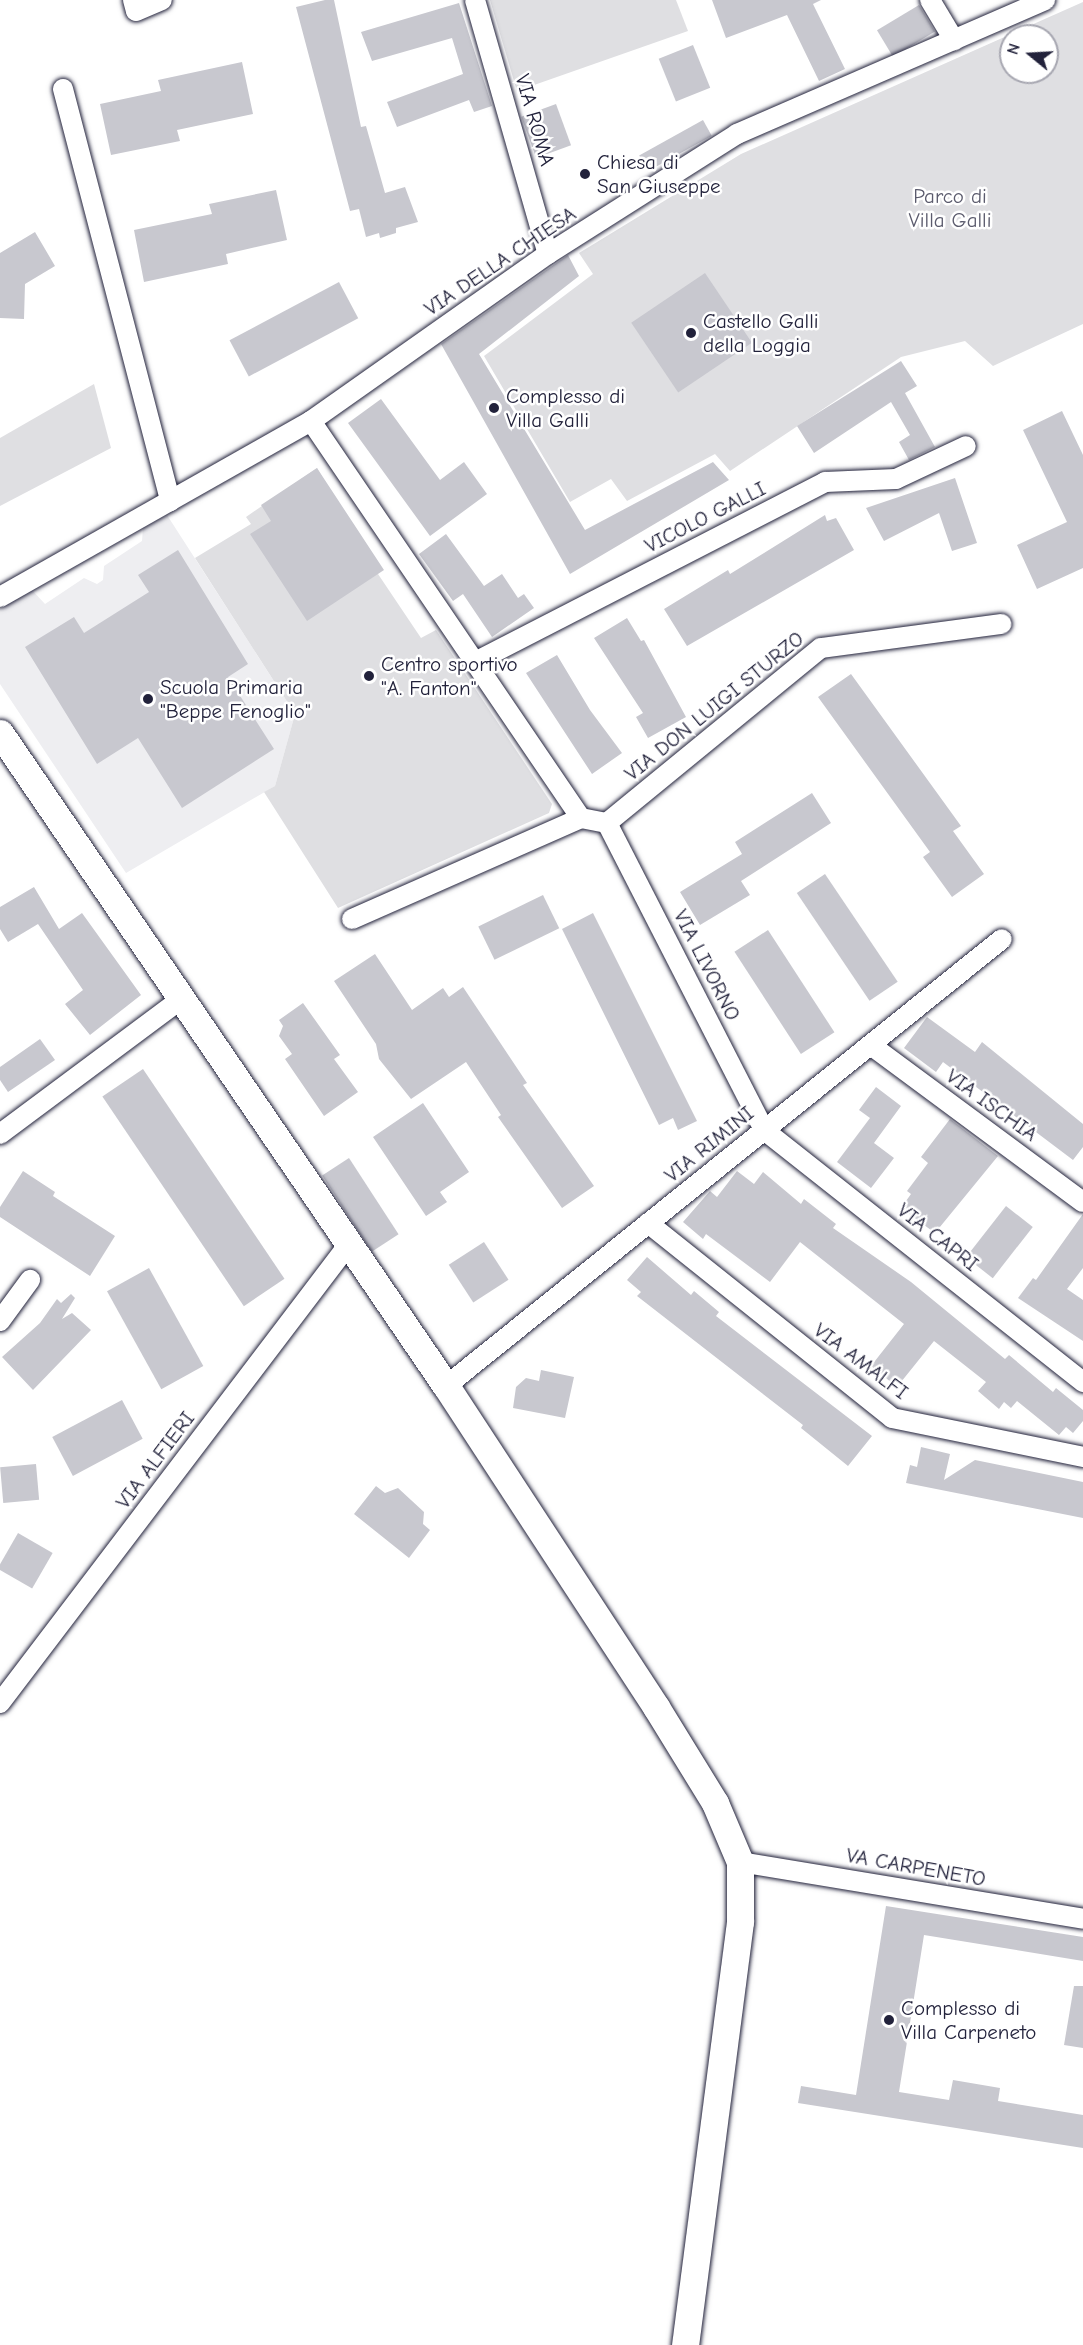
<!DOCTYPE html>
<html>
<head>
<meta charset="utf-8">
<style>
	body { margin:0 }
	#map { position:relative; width:1083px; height:2345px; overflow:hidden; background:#fff; font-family:"Comic Neue",sans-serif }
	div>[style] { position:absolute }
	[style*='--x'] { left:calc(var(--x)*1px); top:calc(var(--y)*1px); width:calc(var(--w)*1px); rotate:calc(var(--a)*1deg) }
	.built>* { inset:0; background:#eeeef1 }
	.green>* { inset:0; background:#dfdfe2 }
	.building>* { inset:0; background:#c8c8cf; transform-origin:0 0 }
	.roads { filter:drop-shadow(0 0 2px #22223b) drop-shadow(0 0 2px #22223b) }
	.street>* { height:20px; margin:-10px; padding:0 10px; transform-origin:10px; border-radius:10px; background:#fff }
	.secondary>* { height:27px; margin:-13.5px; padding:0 13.5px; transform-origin:13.5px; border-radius:13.5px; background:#fff }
	.dots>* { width:16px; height:16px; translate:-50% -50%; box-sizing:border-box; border:3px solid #fff; border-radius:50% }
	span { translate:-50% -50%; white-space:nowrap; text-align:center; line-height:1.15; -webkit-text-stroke:5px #fff; paint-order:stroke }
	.street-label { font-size:21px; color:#22223b }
	.poi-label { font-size:21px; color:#22223b }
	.left { translate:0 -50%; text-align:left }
	.park-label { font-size:21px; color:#5b5b6d }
	.north { position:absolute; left:999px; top:24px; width:60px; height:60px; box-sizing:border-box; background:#fff; border:2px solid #a7a7b1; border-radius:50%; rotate:288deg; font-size:16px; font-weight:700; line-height:24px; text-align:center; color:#22223b }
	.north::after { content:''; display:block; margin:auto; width:21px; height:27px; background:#22223b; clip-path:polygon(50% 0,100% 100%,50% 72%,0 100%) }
</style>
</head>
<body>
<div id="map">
	<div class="built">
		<div style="clip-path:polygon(167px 515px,295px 714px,275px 786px,126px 873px,0 684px,0 609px,32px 590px,45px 604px,84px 578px,97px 584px,103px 580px,104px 566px,142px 541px,143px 528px)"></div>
	</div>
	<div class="green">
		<div style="clip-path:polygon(490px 0,676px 0,688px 31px,517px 91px)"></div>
		<div style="clip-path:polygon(evenodd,1083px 2px,1083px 324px,993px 366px,965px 341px,901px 357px,730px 471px,715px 454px,627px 501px,611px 479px,570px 502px,484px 356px,593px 274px,579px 253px,741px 154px,1083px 2px,1011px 36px,1047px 36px,1047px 72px,1011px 72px,1011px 36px)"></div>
		<div style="clip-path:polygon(94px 384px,111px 448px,0 506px,0 438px)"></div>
		<div style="clip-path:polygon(317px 468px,378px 574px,421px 638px,436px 630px,552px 804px,549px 813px,338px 908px,264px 792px,275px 786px,295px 714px,195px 558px,251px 524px,246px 517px)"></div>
	</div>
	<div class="building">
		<div style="clip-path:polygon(325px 0,334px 0,361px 127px,366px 126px,385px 193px,405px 187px,418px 222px,396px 228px,396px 233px,380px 238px,379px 233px,366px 237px,359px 209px,350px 211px,296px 7px)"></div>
		<div style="clip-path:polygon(712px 0,821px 0,813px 4px,845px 69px,819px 81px,787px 15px,726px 38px)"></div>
		<div style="clip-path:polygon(459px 3px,492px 106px,474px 112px,469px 100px,397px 127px,387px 102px,463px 74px,452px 38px,372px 61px,361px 32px)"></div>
		<div style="left:919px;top:5px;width:31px;height:49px;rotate:59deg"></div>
		<div style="left:693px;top:45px;width:46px;height:37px;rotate:68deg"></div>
		<div style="clip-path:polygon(242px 62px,253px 114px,177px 130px,180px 141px,111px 155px,100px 104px,161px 91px,158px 80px)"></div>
		<div style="left:556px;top:104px;width:44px;height:37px;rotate:70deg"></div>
		<div style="left:703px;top:120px;width:18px;height:73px;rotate:61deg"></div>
		<div style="clip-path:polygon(276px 190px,287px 240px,226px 254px,228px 264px,144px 282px,134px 230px,212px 214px,209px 204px)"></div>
		<div style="clip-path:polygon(35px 232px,55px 266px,25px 284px,24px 319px,0 318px,0 253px)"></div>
		<div style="clip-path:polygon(568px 255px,579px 276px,479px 354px,585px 530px,713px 462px,729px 480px,570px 574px,441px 344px)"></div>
		<div style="left:705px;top:273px;width:84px;height:89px;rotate:56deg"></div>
		<div style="left:339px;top:282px;width:41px;height:124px;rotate:62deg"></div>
		<div style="clip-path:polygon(901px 361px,917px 386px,905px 393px,935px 447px,909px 460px,899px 442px,910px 435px,891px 402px,814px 453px,797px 426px)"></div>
		<div style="clip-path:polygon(381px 399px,440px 480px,464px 462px,487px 494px,430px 536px,348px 423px)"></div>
		<div style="clip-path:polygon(1062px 411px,1083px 455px,1083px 568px,1037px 589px,1017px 545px,1067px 522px,1023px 430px)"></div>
		<div style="clip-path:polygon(317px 468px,384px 570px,307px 621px,250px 534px,271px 521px,261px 505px)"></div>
		<div style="clip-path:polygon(955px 478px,977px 543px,952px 551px,939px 513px,884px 541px,866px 508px)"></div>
		<div style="clip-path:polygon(825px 515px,827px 521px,836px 518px,854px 550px,687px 646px,664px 609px,728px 570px,730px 574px)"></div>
		<div style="clip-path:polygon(446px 534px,484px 586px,502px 574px,518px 598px,524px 594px,534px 608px,492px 637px,463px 594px,453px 601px,419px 554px)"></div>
		<div style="clip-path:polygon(178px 550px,248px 664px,228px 677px,274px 749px,182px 808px,138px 738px,97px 764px,25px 647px,74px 617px,84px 633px,149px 592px,138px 575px)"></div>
		<div style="clip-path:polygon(627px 618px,641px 641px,644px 640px,686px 717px,648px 738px,636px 717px,643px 713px,594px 638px)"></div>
		<div style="clip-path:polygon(557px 655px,590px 710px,622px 753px,592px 774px,526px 673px)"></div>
		<div style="clip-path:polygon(851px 674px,961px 826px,953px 831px,984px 874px,952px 897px,923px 857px,930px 852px,818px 697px)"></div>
		<div style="clip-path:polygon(812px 793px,831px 823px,741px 881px,750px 895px,700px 925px,680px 892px,742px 854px,735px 842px)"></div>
		<div style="left:825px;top:874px;width:130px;height:34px;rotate:56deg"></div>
		<div style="clip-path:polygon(34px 887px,59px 929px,82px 913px,141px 995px,90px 1035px,65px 1004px,83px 990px,38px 924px,8px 942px,0 929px,0 907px)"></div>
		<div style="left:543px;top:895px;width:37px;height:72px;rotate:64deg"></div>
		<div style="clip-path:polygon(593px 913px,697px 1121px,678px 1130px,673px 1118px,659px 1125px,562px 929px)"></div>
		<div style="left:768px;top:930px;width:122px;height:40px;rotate:57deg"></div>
		<div style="clip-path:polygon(375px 954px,412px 1010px,443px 988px,449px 997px,463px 987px,527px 1083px,523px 1085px,594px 1186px,562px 1208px,498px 1117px,501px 1115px,466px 1062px,411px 1099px,379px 1059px,376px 1044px,334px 981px)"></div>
		<div style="clip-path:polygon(303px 1003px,340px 1055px,334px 1059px,358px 1092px,324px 1116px,285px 1059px,292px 1054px,279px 1036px,283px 1026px,279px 1020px)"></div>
		<div style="clip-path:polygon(927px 1017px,975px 1052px,982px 1042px,1083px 1124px,1083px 1147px,1073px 1160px,943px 1062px,936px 1072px,904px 1048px)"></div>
		<div style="clip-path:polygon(40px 1039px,55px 1060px,8px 1092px,0 1080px,0 1067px)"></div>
		<div style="left:143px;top:1069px;width:253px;height:49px;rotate:56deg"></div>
		<div style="clip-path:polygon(876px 1087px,901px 1106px,874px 1143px,894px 1158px,871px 1188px,837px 1162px,870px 1118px,859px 1110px)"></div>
		<div style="clip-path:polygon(423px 1103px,469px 1172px,440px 1192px,447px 1202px,426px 1216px,373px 1137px)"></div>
		<div style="clip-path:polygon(950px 1119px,998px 1156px,935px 1233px,901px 1208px,911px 1194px,907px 1191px,928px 1163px,921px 1157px)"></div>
		<div style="left:349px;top:1158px;width:91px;height:32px;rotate:57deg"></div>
		<div style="clip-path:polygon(23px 1171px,55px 1192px,53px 1196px,115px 1236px,90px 1276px,0 1217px,0 1207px)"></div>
		<div style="clip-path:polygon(737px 1171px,754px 1184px,763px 1172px,801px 1204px,804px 1199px,836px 1224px,833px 1228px,911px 1282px,1005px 1359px,1009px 1355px,1053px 1392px,1056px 1388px,1083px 1410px,1083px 1421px,1073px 1433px,1066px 1427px,1059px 1435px,1017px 1401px,1011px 1408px,1004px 1402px,999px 1409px,978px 1391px,986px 1382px,934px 1341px,897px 1387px,871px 1366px,904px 1324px,800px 1242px,770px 1282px,706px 1234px,703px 1239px,683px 1222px,710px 1191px,717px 1197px)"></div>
		<div style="left:1006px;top:1206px;width:34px;height:65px;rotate:38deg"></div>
		<div style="clip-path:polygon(1083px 1214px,1083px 1268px,1067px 1289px,1083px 1300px,1083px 1341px,1018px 1298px,1033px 1278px,1036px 1280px)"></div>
		<div style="left:484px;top:1242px;width:45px;height:42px;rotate:57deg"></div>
		<div style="clip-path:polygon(647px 1257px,691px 1295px,694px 1291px,719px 1312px,716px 1316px,872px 1436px,848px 1466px,801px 1428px,803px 1425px,637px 1296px,641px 1292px,627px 1280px)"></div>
		<div style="left:149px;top:1268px;width:112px;height:48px;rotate:61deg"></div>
		<div style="clip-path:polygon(71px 1294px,75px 1298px,62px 1319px,72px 1313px,91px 1330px,33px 1390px,2px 1357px,40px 1323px,57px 1299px,61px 1303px)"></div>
		<div style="clip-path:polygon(541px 1370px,574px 1377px,565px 1418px,513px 1408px,516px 1387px,526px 1378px,539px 1381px)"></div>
		<div style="left:122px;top:1400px;width:44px;height:79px;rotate:62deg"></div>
		<div style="clip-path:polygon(921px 1447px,950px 1454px,944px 1480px,975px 1460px,1083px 1482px,1083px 1518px,906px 1483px,910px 1465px,917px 1467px)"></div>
		<div style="left:36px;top:1464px;width:36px;height:36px;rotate:85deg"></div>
		<div style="clip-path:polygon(376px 1486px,385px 1493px,398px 1488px,424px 1512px,423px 1524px,430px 1530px,409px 1558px,354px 1514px)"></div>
		<div style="left:18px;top:1533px;width:40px;height:41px;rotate:30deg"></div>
		<div style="clip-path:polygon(886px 1906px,1083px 1937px,1083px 1961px,924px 1935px,899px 2092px,949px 2100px,953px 2080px,1000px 2088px,998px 2101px,1083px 2115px,1083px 2148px,798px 2103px,801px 2086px,856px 2095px)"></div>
		<div style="clip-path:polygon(1074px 1986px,1083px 1986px,1083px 2048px,1064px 2045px)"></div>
	</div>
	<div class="roads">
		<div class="street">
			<div style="--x:133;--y:0;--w:11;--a:75"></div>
			<div style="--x:136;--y:11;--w:28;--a:-23"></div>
			<div style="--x:475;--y:0;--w:264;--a:74"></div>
			<div style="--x:930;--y:0;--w:47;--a:59"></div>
			<div style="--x:63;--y:89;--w:426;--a:75.4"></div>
			<div style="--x:311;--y:421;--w:480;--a:55.8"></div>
			<div style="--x:581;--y:818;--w:26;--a:11"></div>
			<div style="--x:0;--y:597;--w:357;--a:-29.5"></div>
			<div style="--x:311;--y:421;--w:290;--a:-35.2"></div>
			<div style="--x:548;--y:254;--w:224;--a:-32.4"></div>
			<div style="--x:737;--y:134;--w:336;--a:-23.5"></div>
			<div style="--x:475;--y:662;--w:394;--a:-27.2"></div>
			<div style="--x:825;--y:482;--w:71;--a:-2.4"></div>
			<div style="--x:896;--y:479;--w:77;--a:-25.2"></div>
			<div style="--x:607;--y:823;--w:345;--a:62.9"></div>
			<div style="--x:764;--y:1130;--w:407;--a:38.3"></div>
			<div style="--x:607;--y:823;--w:276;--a:-39.3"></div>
			<div style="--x:821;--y:648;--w:182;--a:-7.6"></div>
			<div style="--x:352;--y:919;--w:250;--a:-23.8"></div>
			<div style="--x:872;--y:1046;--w:262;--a:36.5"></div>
			<div style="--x:0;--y:1134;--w:226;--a:-36.7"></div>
			<div style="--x:648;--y:1223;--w:312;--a:38.6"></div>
			<div style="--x:892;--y:1418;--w:195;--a:11.5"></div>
			<div style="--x:0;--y:1321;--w:51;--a:-53.8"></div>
			<div style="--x:446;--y:1386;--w:713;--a:-38.8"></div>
			<div style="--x:0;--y:1703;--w:575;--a:-52.77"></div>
			<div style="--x:740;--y:1862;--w:348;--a:9.4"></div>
		</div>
		<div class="secondary">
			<div style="--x:0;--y:733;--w:791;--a:55.67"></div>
			<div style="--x:446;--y:1386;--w:384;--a:56.8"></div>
			<div style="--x:656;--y:1707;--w:113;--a:58.4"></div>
			<div style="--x:715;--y:1803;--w:64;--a:67"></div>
			<div style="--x:740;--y:1862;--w:60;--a:90"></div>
			<div style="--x:740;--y:1922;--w:427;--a:97.4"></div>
		</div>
	</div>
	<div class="dots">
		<div style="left:585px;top:174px;background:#22223b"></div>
		<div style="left:691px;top:333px;background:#22223b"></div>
		<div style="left:494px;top:408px;background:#22223b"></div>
		<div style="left:369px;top:676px;background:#22223b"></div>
		<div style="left:148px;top:699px;background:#22223b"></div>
		<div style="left:889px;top:2020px;background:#22223b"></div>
	</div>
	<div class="street-label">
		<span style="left:535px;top:120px;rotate:74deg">VIA ROMA</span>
		<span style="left:500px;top:261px;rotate:-34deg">VIA DELLA CHIESA</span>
		<span style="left:705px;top:517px;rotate:-27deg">VICOLO GALLI</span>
		<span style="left:714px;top:706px;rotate:-39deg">VIA DON LUIGI STURZO</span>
		<span style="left:707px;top:965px;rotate:63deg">VIA LIVORNO</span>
		<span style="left:992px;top:1105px;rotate:36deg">VIA ISCHIA</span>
		<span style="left:709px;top:1144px;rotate:-39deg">VIA RIMINI</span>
		<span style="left:938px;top:1237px;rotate:38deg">VIA CAPRI</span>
		<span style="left:861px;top:1361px;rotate:37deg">VIA AMALFI</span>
		<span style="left:155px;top:1460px;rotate:-53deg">VIA ALFIERI</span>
		<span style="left:916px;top:1867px;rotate:10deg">VA CARPENETO</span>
	</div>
	<div class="poi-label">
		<span class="left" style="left:597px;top:174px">Chiesa di<br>San Giuseppe</span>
		<span class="left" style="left:703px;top:333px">Castello Galli<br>della Loggia</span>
		<span class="left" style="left:506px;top:408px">Complesso di<br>Villa Galli</span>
		<span class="left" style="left:381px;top:676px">Centro sportivo<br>"A. Fanton"</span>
		<span class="left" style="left:160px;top:699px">Scuola Primaria<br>"Beppe Fenoglio"</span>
		<span class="left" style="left:901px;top:2020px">Complesso di<br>Villa Carpeneto</span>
	</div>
	<div class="park-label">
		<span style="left:950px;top:208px">Parco di<br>Villa Galli</span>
	</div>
	<div class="north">N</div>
</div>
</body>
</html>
